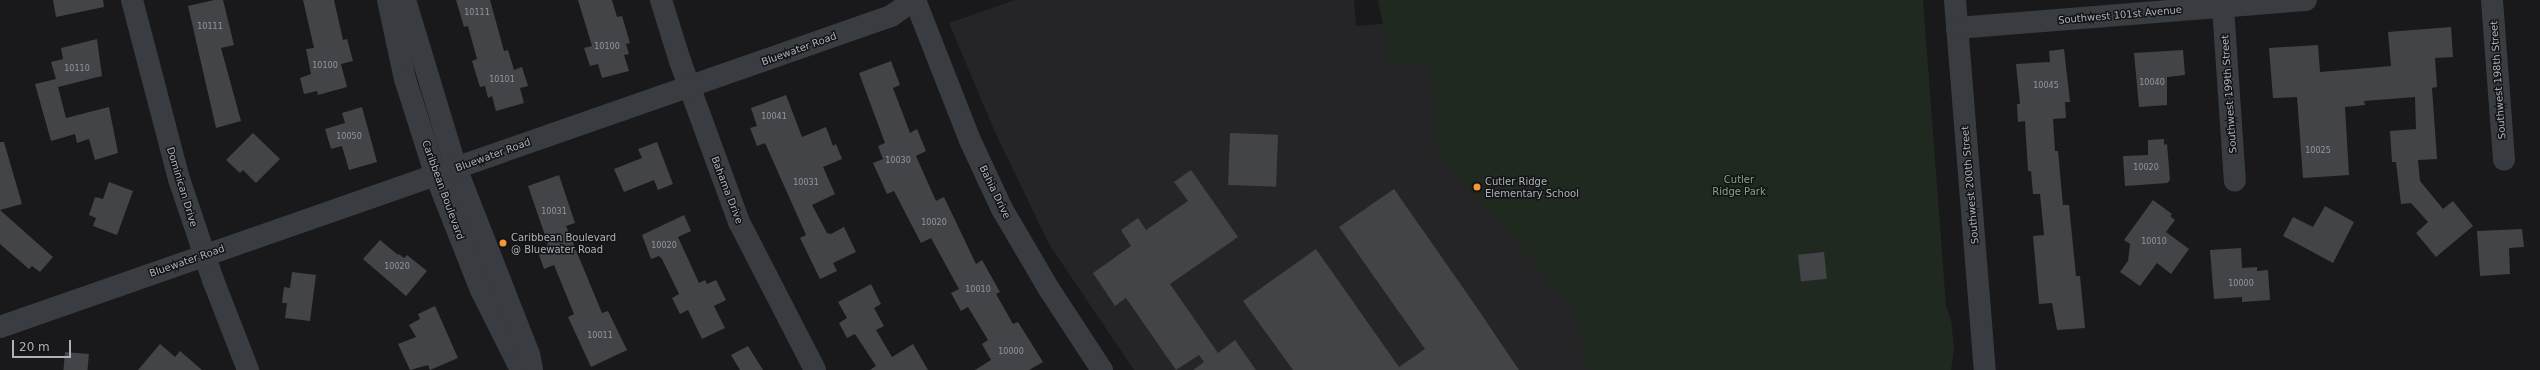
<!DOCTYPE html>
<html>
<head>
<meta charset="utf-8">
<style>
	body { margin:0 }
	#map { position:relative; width:2540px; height:370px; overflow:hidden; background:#19191b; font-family:"DejaVu Sans",sans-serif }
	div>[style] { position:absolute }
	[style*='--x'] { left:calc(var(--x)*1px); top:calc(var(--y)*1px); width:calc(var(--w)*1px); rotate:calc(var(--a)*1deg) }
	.built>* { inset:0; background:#252528 }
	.green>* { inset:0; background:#202920 }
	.building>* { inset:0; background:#434448; transform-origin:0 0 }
	.minor>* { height:22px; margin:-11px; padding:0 11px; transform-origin:11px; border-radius:11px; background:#393c40 }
	.dots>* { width:11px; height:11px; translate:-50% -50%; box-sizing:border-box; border:2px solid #141416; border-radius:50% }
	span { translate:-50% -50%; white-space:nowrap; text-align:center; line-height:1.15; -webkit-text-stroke:3px #141416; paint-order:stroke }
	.number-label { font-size:8px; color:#91969e }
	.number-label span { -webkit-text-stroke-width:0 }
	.street-label { font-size:10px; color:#abb2bb }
	.park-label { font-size:10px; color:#85a681 }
	.poi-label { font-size:10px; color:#abb2bb }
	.left { translate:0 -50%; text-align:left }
	.scale { position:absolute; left:12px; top:340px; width:59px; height:18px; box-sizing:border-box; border:2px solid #abb2bb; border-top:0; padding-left:5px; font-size:12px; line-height:14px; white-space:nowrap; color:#abb2bb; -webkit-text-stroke:3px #141416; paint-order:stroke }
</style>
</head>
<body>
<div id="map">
	<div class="built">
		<div style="clip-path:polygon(1015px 0,1354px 0,1356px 26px,1699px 0,1653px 370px,1134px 370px,1049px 244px,995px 132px,949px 23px)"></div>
	</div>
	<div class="green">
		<div style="clip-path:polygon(1378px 0,1923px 0,1946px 306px,1951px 320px,1954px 348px,1951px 370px,1588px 370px,1573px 306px,1437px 153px,1431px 62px,1391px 65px)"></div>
	</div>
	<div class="building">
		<div style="clip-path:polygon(53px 0,103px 0,104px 7px,56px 17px)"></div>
		<div style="clip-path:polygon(214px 0,223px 0,234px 45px,221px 48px,241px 121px,216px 128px,188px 6px)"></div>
		<div style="clip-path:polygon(303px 0,334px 0,343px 40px,347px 39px,353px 61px,341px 64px,347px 87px,318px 95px,317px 91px,304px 94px,300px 78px,311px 74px,306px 49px,314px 48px)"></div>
		<div style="clip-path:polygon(456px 0,490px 0,504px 51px,508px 50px,514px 70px,522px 67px,528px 86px,520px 88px,524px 103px,496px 111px,492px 96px,488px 98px,485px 86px,480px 87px,472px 61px,477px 59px,468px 26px,464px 27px)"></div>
		<div style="clip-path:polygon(578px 0,612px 0,617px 17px,622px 16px,630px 43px,626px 44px,629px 54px,624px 55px,629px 71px,602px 78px,598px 64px,590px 66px,584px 48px,592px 46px)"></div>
		<div style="clip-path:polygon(2451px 27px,2453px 57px,2435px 58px,2437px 87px,2432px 88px,2437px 159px,2418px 160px,2420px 181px,2443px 209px,2453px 201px,2473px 226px,2436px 257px,2416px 233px,2428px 222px,2411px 203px,2401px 204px,2396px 162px,2392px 162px,2390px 131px,2416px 129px,2415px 97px,2364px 101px,2365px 105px,2345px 107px,2349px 175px,2303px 178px,2297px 97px,2273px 98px,2269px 48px,2318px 45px,2320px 72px,2391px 66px,2388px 32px)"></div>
		<div style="clip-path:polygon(97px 39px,102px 76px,58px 87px,66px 118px,109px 107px,118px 153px,95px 160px,89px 139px,77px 143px,75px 134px,51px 141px,35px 84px,56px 79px,51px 62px,63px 59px,61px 48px)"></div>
		<div style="clip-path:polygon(2064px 49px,2070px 102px,2065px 102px,2066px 118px,2053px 119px,2055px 151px,2058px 151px,2063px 205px,2069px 205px,2076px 276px,2080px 276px,2085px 328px,2057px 330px,2052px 303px,2039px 304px,2033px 236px,2044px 235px,2040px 194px,2033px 194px,2031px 171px,2028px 171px,2025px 121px,2018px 122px,2017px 104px,2020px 104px,2016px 64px,2050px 62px,2049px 51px)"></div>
		<div style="clip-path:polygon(2183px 50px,2185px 75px,2167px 77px,2167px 105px,2139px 107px,2134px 53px)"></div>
		<div style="clip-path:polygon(891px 61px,900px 85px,893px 88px,910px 133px,917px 129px,926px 151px,916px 156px,936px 201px,944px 197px,976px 264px,982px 260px,1000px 292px,996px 294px,1013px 324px,1018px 322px,1043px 362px,1029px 370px,975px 370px,991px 360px,982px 344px,988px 340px,968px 307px,961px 311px,951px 293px,959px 289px,931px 238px,921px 243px,894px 191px,887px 194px,873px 163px,883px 159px,878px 146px,885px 143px,859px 73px)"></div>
		<div style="clip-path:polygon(786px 95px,802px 137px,826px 127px,833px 146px,836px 144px,842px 159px,823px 167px,835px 194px,812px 205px,827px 233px,831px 234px,844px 227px,856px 252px,833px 263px,837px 271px,820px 279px,800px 238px,806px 235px,765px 143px,757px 146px,750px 128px,757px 126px,751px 108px)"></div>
		<div style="clip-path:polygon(362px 107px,377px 162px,349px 170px,342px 146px,331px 149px,325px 129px,345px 123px,342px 113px)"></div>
		<div style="clip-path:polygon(253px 133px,280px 159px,256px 183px,243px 170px,240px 173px,226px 160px)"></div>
		<div style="left:1230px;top:133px;width:48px;height:52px;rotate:2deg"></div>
		<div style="clip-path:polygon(2164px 139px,2164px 145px,2167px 144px,2170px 180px,2167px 183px,2125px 186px,2123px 156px,2148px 155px,2148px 140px)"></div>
		<div style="clip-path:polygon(0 142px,4px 142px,22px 204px,0 210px,53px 257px,40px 272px,32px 266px,29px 269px,0 244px)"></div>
		<div style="clip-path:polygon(657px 142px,673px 184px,658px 190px,654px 180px,624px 192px,614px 169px,642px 158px,638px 149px)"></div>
		<div style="clip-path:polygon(1191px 170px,1238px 237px,1170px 284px,1218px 353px,1235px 340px,1256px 370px,1193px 370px,1204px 362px,1199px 355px,1176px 370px,1126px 298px,1115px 306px,1093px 273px,1131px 246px,1121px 230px,1138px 218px,1146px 230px,1188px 201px,1174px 182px)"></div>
		<div style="clip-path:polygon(559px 175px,575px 223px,566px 226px,602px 313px,608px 311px,627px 350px,591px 367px,568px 317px,574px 314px,554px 265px,544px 269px,538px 252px,548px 244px,528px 186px)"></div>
		<div style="clip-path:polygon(109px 182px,133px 191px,117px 235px,93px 226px,96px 218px,89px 215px,95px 197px,103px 199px)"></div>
		<div style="clip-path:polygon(1394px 189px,1473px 302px,1519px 370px,1293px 370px,1243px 301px,1316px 249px,1399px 367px,1425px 349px,1339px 227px)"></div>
		<div style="clip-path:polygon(2153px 200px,2172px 214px,2170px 216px,2175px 220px,2166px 232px,2189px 249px,2171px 274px,2157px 263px,2140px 286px,2120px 272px,2128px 261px,2130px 244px,2124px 240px)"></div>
		<div style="clip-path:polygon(2325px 206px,2354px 222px,2333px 263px,2283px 236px,2293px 217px,2313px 227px)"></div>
		<div style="clip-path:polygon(684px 215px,691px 231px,678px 237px,699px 283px,705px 280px,707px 284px,716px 280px,726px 300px,714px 306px,725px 328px,702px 339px,688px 310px,680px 314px,672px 298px,679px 294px,662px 259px,659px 256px,651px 259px,642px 235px)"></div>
		<div style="clip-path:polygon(2522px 229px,2524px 247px,2509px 248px,2510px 274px,2480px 276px,2477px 231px)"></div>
		<div style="clip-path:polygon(380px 240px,398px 255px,399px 254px,404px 258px,407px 255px,427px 271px,406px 296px,363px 259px)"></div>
		<div style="clip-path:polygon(2241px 248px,2242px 268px,2257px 267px,2257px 271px,2268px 270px,2270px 300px,2242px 302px,2242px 297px,2214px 299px,2210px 250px)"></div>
		<div style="left:1824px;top:252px;width:27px;height:26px;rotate:84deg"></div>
		<div style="clip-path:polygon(292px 272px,316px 275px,310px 321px,285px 318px,287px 303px,282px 303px,284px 287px,290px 288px)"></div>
		<div style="clip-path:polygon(871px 284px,881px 304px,874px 308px,884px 326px,876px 330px,892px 357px,913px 344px,928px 370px,870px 370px,876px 366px,855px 334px,847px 338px,839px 323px,847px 318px,838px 302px)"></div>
		<div style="clip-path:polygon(435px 306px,458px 358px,430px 370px,428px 365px,410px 370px,398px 344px,416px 337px,409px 325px,420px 319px,418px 314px)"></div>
		<div style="clip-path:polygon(160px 344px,175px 357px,180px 351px,202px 370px,138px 370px)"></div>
		<div style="clip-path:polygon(748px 346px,763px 370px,740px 370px,731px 355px)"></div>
		<div style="left:65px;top:352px;width:24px;height:18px;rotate:5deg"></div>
	</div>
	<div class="minor">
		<div style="--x:132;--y:0;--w:185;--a:75.3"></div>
		<div style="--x:179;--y:179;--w:107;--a:71.4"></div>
		<div style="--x:213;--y:280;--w:97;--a:68.7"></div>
		<div style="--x:388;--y:0;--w:81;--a:77.9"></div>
		<div style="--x:405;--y:79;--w:102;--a:72.3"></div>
		<div style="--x:436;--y:176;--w:123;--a:68.5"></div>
		<div style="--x:481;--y:290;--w:80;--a:63.4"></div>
		<div style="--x:517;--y:362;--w:10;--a:53"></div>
		<div style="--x:405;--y:0;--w:176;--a:73.1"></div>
		<div style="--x:456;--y:168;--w:200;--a:68.6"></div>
		<div style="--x:529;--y:354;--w:16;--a:79"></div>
		<div style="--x:661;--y:0;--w:64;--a:72.7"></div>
		<div style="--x:680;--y:61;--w:171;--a:69.9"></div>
		<div style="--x:739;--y:222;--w:166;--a:62.8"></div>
		<div style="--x:915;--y:0;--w:148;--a:68.6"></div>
		<div style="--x:969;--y:138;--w:78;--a:65.1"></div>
		<div style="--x:1002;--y:209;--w:93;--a:59.6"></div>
		<div style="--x:1049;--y:289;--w:97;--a:56.8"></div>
		<div style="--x:1955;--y:0;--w:371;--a:85.4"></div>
		<div style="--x:2492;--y:0;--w:160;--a:85.7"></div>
		<div style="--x:2223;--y:7;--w:174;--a:86.1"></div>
		<div style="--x:1957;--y:28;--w:350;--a:-4.6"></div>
		<div style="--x:0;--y:327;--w:944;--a:-19.24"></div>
		<div style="--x:891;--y:16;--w:28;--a:-35"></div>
	</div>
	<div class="dots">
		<div style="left:1477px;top:187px;background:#f79734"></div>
		<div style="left:503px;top:243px;background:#f79734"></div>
	</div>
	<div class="number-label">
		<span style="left:477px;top:13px">10111</span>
		<span style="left:210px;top:27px">10111</span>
		<span style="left:607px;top:47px">10100</span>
		<span style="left:325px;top:66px">10100</span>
		<span style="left:77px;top:69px">10110</span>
		<span style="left:502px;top:80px">10101</span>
		<span style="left:2152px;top:83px">10040</span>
		<span style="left:2046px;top:86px">10045</span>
		<span style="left:774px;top:117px">10041</span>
		<span style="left:349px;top:137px">10050</span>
		<span style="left:2318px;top:151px">10025</span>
		<span style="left:898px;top:161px">10030</span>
		<span style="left:2146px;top:168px">10020</span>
		<span style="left:806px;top:183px">10031</span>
		<span style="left:554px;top:212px">10031</span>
		<span style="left:934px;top:223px">10020</span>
		<span style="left:2154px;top:242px">10010</span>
		<span style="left:664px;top:246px">10020</span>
		<span style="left:397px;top:267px">10020</span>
		<span style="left:2241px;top:284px">10000</span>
		<span style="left:978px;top:290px">10010</span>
		<span style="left:600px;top:336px">10011</span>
		<span style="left:1011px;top:352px">10000</span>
	</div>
	<div class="street-label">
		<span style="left:2120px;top:15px;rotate:-5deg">Southwest 101st Avenue</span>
		<span style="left:799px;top:49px;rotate:-20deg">Bluewater Road</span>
		<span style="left:2498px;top:80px;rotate:-94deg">Southwest 198th Street</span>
		<span style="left:2229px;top:94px;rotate:-94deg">Southwest 199th Street</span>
		<span style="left:493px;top:155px;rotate:-20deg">Bluewater Road</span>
		<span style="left:1970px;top:185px;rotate:-95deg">Southwest 200th Street</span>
		<span style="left:182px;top:187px;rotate:73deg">Dominican Drive</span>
		<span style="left:443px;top:190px;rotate:70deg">Caribbean Boulevard</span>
		<span style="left:727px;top:190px;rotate:69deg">Bahama Drive</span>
		<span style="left:995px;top:192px;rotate:64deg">Bahia Drive</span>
		<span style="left:187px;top:261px;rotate:-19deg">Bluewater Road</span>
	</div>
	<div class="park-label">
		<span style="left:1739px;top:185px">Cutler<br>Ridge Park</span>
	</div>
	<div class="poi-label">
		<span class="left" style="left:1485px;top:187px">Cutler Ridge<br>Elementary School</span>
		<span class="left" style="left:511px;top:243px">Caribbean Boulevard<br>@ Bluewater Road</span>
	</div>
	<div class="scale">20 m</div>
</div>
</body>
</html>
